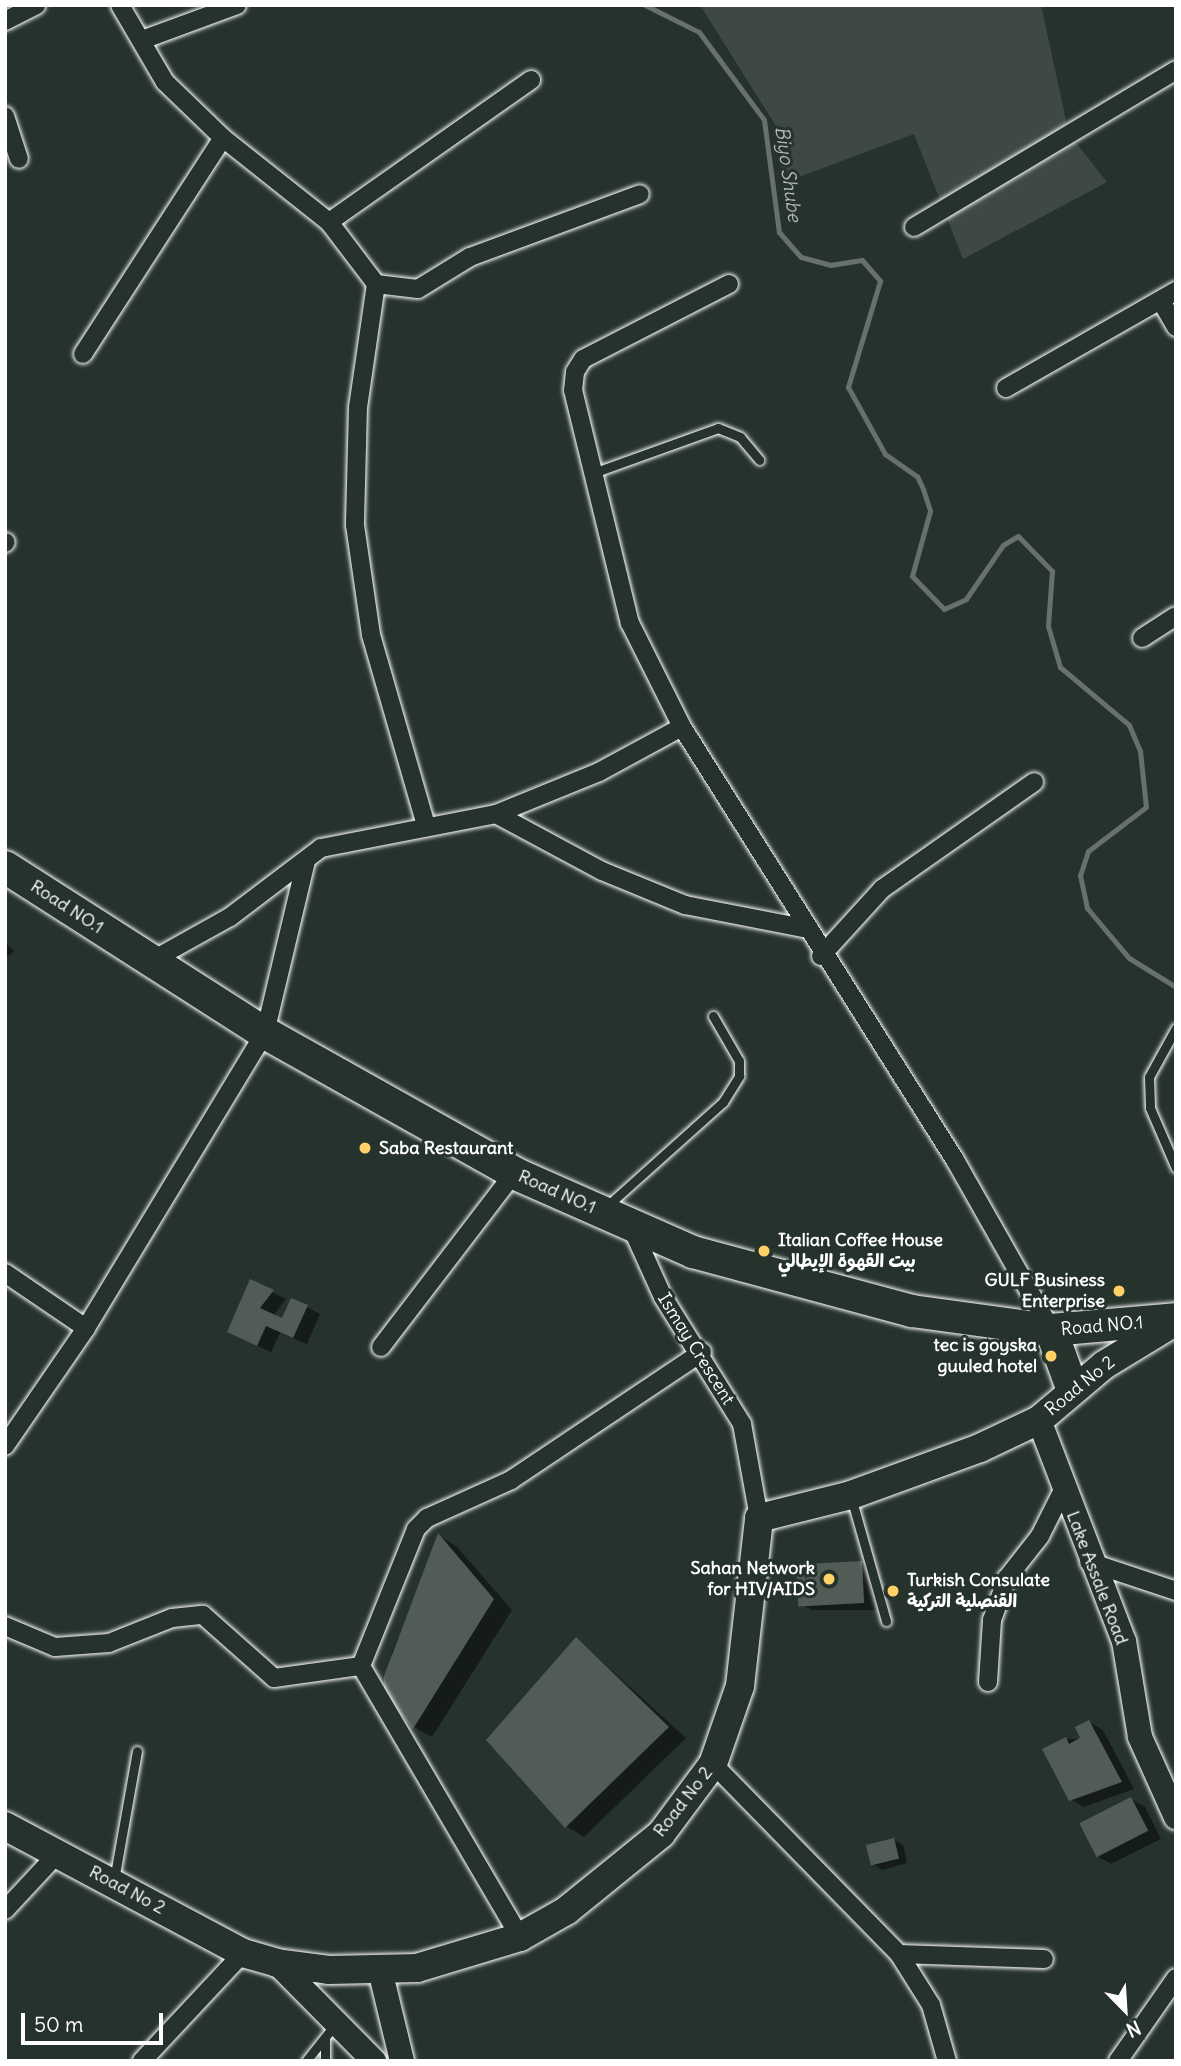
<!DOCTYPE html>
<html>
<head>
<meta charset="utf-8">
<style>
	body { margin:0 }
	#map { position:relative; width:1181px; height:2066px; overflow:hidden; background:#26332d; font-family:Delius,"Playpen Sans Arabic",sans-serif }
	div>[style] { position:absolute }
	[style*='--x'] { left:calc(var(--x)*1px); top:calc(var(--y)*1px); width:calc(var(--w)*1px); rotate:calc(var(--a)*1deg) }
	.green>* { inset:0; background:#3e4944 }
	.shadow>* { inset:0; background:#0007 }
	.stream>* { height:5px; margin:-2.5px; padding:0 2.5px; transform-origin:2.5px; border-radius:2.5px; background:#67706c }
	.building>* { inset:0; background:#515c57; transform-origin:0 0 }
	.roads { filter:drop-shadow(0 0 2px #fff) drop-shadow(0 0 2px #fff) }
	.lane>* { height:9px; margin:-4.5px; padding:0 4.5px; transform-origin:4.5px; border-radius:4.5px; background:#26332d }
	.street>* { height:18px; margin:-9px; padding:0 9px; transform-origin:9px; border-radius:9px; background:#26332d }
	.secondary>* { height:24px; margin:-12px; padding:0 12px; transform-origin:12px; border-radius:12px; background:#26332d }
	.primary>* { height:28px; margin:-14px; padding:0 14px; transform-origin:14px; border-radius:14px; background:#26332d }
	.highway>* { height:32px; margin:-16px; padding:0 16px; transform-origin:16px; border-radius:16px; background:#26332d }
	.dots>* { width:19px; height:19px; translate:-50% -50%; box-sizing:border-box; border:4px solid #26332d; border-radius:50% }
	span { translate:-50% -50%; white-space:nowrap; text-align:center; line-height:1.15; -webkit-text-stroke:6px #26332d; paint-order:stroke }
	.street-label { font-size:18px; color:#fff }
	.poi-label { font-size:18px; color:#fff; font-weight:700 }
	.left { translate:0 -50%; text-align:left }
	.right { translate:-100% -50%; text-align:right }
	.water-label { font-size:19px; color:#b3b8b6; font-style:italic }
	.frame { position:absolute; inset:0; border:7px solid #fff; pointer-events:none }
	.north { position:absolute; left:1090px; top:1975px; width:70px; height:70px; -webkit-text-stroke:5px #26332d; paint-order:stroke; rotate:156deg; font-size:19px; font-weight:700; line-height:28px; text-align:center; color:#fff }
	.north::after { content:''; display:block; margin:auto; width:24px; height:32px; background:#fff; clip-path:polygon(50% 0,100% 100%,50% 72%,0 100%) }
	.scale { position:absolute; left:21px; top:2013px; width:142px; height:32px; box-sizing:border-box; border:4px solid #fff; border-top:0; padding-left:9px; font-size:21px; line-height:24px; white-space:nowrap; color:#fff; -webkit-text-stroke:5px #26332d; paint-order:stroke }
</style>
</head>
<body>
<div id="map">
	<div class="green">
		<div style="clip-path:polygon(700px 5px,1041px 5px,1069px 134px,1107px 182px,963px 259px,914px 134px,783px 183px,776px 126px)"></div>
	</div>
	<div class="shadow">
		<div style="clip-path:polygon(5px 942px,14px 951px,6px 958px,5px 958px)"></div>
		<div style="clip-path:polygon(251px 1282px,286px 1299px,273px 1316px,283px 1320px,307px 1307px,320px 1314px,307px 1344px,280px 1333px,271px 1352px,242px 1339px)"></div>
		<div style="clip-path:polygon(439px 1536px,456px 1546px,512px 1610px,432px 1737px,414px 1727px,391px 1655px)"></div>
		<div style="clip-path:polygon(861px 1562px,875px 1570px,877px 1610px,812px 1610px,799px 1603px)"></div>
		<div style="clip-path:polygon(577px 1639px,686px 1738px,584px 1837px,566px 1826px)"></div>
		<div style="clip-path:polygon(1089px 1722px,1103px 1730px,1134px 1789px,1084px 1807px,1070px 1799px,1066px 1739px,1083px 1739px)"></div>
		<div style="clip-path:polygon(1131px 1799px,1145px 1807px,1161px 1839px,1111px 1864px,1097px 1856px)"></div>
		<div style="clip-path:polygon(894px 1840px,903px 1845px,907px 1863px,882px 1870px,873px 1864px)"></div>
	</div>
	<div class="stream">
		<div style="--x:645;--y:5;--w:60;--a:26.6"></div>
		<div style="--x:699;--y:32;--w:109;--a:53.5"></div>
		<div style="--x:764;--y:120;--w:113;--a:82.4"></div>
		<div style="--x:779;--y:232;--w:33;--a:49"></div>
		<div style="--x:801;--y:257;--w:30;--a:15"></div>
		<div style="--x:830;--y:265;--w:32;--a:-9"></div>
		<div style="--x:862;--y:260;--w:28;--a:49"></div>
		<div style="--x:880;--y:281;--w:111;--a:106.8"></div>
		<div style="--x:848;--y:387;--w:77;--a:61.1"></div>
		<div style="--x:885;--y:454;--w:39;--a:35"></div>
		<div style="--x:917;--y:476;--w:14;--a:65"></div>
		<div style="--x:923;--y:489;--w:23;--a:72"></div>
		<div style="--x:930;--y:511;--w:67;--a:105.5"></div>
		<div style="--x:912;--y:576;--w:46;--a:45.9"></div>
		<div style="--x:944;--y:609;--w:24;--a:-24"></div>
		<div style="--x:966;--y:599;--w:65;--a:-55.6"></div>
		<div style="--x:1003;--y:545;--w:17;--a:-31"></div>
		<div style="--x:1018;--y:536;--w:49;--a:45.8"></div>
		<div style="--x:1052;--y:571;--w:55;--a:94.2"></div>
		<div style="--x:1048;--y:626;--w:43;--a:73.7"></div>
		<div style="--x:1060;--y:667;--w:90;--a:40"></div>
		<div style="--x:1129;--y:725;--w:28;--a:67"></div>
		<div style="--x:1140;--y:751;--w:56;--a:83.9"></div>
		<div style="--x:1146;--y:807;--w:73;--a:142.8"></div>
		<div style="--x:1088;--y:851;--w:25;--a:108"></div>
		<div style="--x:1080;--y:875;--w:34;--a:78"></div>
		<div style="--x:1087;--y:908;--w:65;--a:50"></div>
		<div style="--x:1129;--y:958;--w:55;--a:31.7"></div>
	</div>
	<div class="building">
		<div style="clip-path:polygon(250px 1279px,274px 1290px,260px 1308px,282px 1318px,291px 1298px,308px 1305px,293px 1338px,266px 1326px,257px 1346px,227px 1332px)"></div>
		<div style="clip-path:polygon(438px 1533px,494px 1599px,413px 1729px,384px 1694px,384px 1676px)"></div>
		<div style="left:862px;top:1561px;width:42px;height:66px;rotate:87deg"></div>
		<div style="clip-path:polygon(576px 1637px,669px 1727px,565px 1828px,486px 1740px)"></div>
		<div style="clip-path:polygon(1089px 1720px,1122px 1782px,1069px 1801px,1042px 1749px,1066px 1737px,1069px 1744px,1080px 1738px,1075px 1727px)"></div>
		<div style="left:1131px;top:1797px;width:38px;height:58px;rotate:63deg"></div>
		<div style="left:894px;top:1838px;width:21px;height:29px;rotate:76deg"></div>
	</div>
	<div class="roads">
		<div class="lane">
			<div style="--x:593;--y:473;--w:133;--a:-19.8"></div>
			<div style="--x:718;--y:428;--w:24;--a:22"></div>
			<div style="--x:740;--y:437;--w:30;--a:50"></div>
			<div style="--x:1176;--y:1028;--w:56;--a:118.9"></div>
			<div style="--x:1149;--y:1077;--w:31;--a:88"></div>
			<div style="--x:1150;--y:1108;--w:65;--a:66.6"></div>
			<div style="--x:607;--y:1206;--w:156;--a:-41.9"></div>
			<div style="--x:723;--y:1102;--w:31;--a:-58"></div>
			<div style="--x:739;--y:1076;--w:15;--a:-90"></div>
			<div style="--x:739;--y:1061;--w:52;--a:-120"></div>
			<div style="--x:851;--y:1497;--w:129;--a:74.2"></div>
			<div style="--x:114;--y:1880;--w:131;--a:-79.9"></div>
			<div style="--x:325;--y:2038;--w:23;--a:90"></div>
			<div style="--x:306;--y:2061;--w:43;--a:-51.5"></div>
		</div>
		<div class="street">
			<div style="--x:120;--y:5;--w:89;--a:59.7"></div>
			<div style="--x:165;--y:82;--w:81;--a:44"></div>
			<div style="--x:223;--y:138;--w:135;--a:38.4"></div>
			<div style="--x:329;--y:222;--w:78;--a:52.8"></div>
			<div style="--x:376;--y:284;--w:124;--a:98.3"></div>
			<div style="--x:358;--y:407;--w:118;--a:91.5"></div>
			<div style="--x:355;--y:525;--w:111;--a:81.7"></div>
			<div style="--x:371;--y:635;--w:199;--a:73.9"></div>
			<div style="--x:5;--y:21;--w:35;--a:-27"></div>
			<div style="--x:142;--y:40;--w:101;--a:-20.2"></div>
			<div style="--x:5;--y:116;--w:45;--a:72"></div>
			<div style="--x:329;--y:222;--w:247;--a:-35.1"></div>
			<div style="--x:914;--y:227;--w:305;--a:-30.9"></div>
			<div style="--x:376;--y:284;--w:42;--a:6.8"></div>
			<div style="--x:418;--y:289;--w:61;--a:-31.6"></div>
			<div style="--x:470;--y:257;--w:181;--a:-20.3"></div>
			<div style="--x:729;--y:284;--w:164;--a:152.8"></div>
			<div style="--x:583;--y:359;--w:15;--a:122"></div>
			<div style="--x:575;--y:372;--w:18;--a:96"></div>
			<div style="--x:573;--y:390;--w:240;--a:76.3"></div>
			<div style="--x:630;--y:623;--w:116;--a:63.4"></div>
			<div style="--x:682;--y:727;--w:512;--a:57.77"></div>
			<div style="--x:955;--y:1160;--w:195;--a:60.5"></div>
			<div style="--x:1161;--y:301;--w:30;--a:60"></div>
			<div style="--x:83;--y:354;--w:257;--a:-57.1"></div>
			<div style="--x:1006;--y:388;--w:196;--a:-29.7"></div>
			<div style="--x:5;--y:543;--w:1;--a:-45"></div>
			<div style="--x:1142;--y:638;--w:40;--a:-32.9"></div>
			<div style="--x:496;--y:814;--w:120;--a:28.3"></div>
			<div style="--x:602;--y:871;--w:90;--a:22.3"></div>
			<div style="--x:685;--y:905;--w:120;--a:11"></div>
			<div style="--x:821;--y:956;--w:91;--a:-47.7"></div>
			<div style="--x:882;--y:889;--w:186;--a:-35.1"></div>
			<div style="--x:151;--y:961;--w:90;--a:-29.1"></div>
			<div style="--x:230;--y:917;--w:114;--a:-37.2"></div>
			<div style="--x:321;--y:848;--w:178;--a:-11"></div>
			<div style="--x:496;--y:814;--w:111;--a:-22.2"></div>
			<div style="--x:599;--y:772;--w:94;--a:-28.5"></div>
			<div style="--x:630;--y:1224;--w:80;--a:65.7"></div>
			<div style="--x:663;--y:1297;--w:150;--a:58.1"></div>
			<div style="--x:742;--y:1424;--w:96;--a:79.7"></div>
			<div style="--x:5;--y:1273;--w:98;--a:34.2"></div>
			<div style="--x:381;--y:1347;--w:219;--a:-52.6"></div>
			<div style="--x:5;--y:1446;--w:143;--a:-55.5"></div>
			<div style="--x:86;--y:1328;--w:345;--a:-58.8"></div>
			<div style="--x:265;--y:1033;--w:177;--a:-76.6"></div>
			<div style="--x:1089;--y:1562;--w:92;--a:18.4"></div>
			<div style="--x:5;--y:1626;--w:54;--a:22.8"></div>
			<div style="--x:55;--y:1647;--w:54;--a:-4.2"></div>
			<div style="--x:109;--y:1643;--w:68;--a:-21.6"></div>
			<div style="--x:172;--y:1618;--w:31;--a:-6"></div>
			<div style="--x:203;--y:1615;--w:95;--a:41.6"></div>
			<div style="--x:274;--y:1678;--w:88;--a:-7.9"></div>
			<div style="--x:361;--y:1666;--w:148;--a:-68.1"></div>
			<div style="--x:416;--y:1529;--w:16;--a:-45"></div>
			<div style="--x:427;--y:1518;--w:92;--a:-24.3"></div>
			<div style="--x:511;--y:1480;--w:230;--a:-33.8"></div>
			<div style="--x:361;--y:1666;--w:314;--a:59.6"></div>
			<div style="--x:988;--y:1682;--w:62;--a:-86.3"></div>
			<div style="--x:992;--y:1620;--w:45;--a:-70.3"></div>
			<div style="--x:1007;--y:1578;--w:53;--a:-51.8"></div>
			<div style="--x:1040;--y:1536;--w:51;--a:-63.4"></div>
			<div style="--x:713;--y:1764;--w:266;--a:45.6"></div>
			<div style="--x:899;--y:1954;--w:60;--a:57.9"></div>
			<div style="--x:931;--y:2005;--w:58;--a:74.1"></div>
			<div style="--x:5;--y:1910;--w:78;--a:-47.1"></div>
			<div style="--x:899;--y:1954;--w:145;--a:2"></div>
			<div style="--x:142;--y:2061;--w:148;--a:-46.9"></div>
			<div style="--x:1118;--y:2061;--w:101;--a:-55.1"></div>
		</div>
		<div class="secondary">
			<div style="--x:1039;--y:1420;--w:237;--a:69"></div>
			<div style="--x:1124;--y:1641;--w:97;--a:80.5"></div>
			<div style="--x:1140;--y:1737;--w:88;--a:65.8"></div>
			<div style="--x:277;--y:1963;--w:138;--a:45.3"></div>
			<div style="--x:380;--y:1970;--w:94;--a:76.4"></div>
		</div>
		<div class="primary">
			<div style="--x:5;--y:1826;--w:270;--a:28.1"></div>
			<div style="--x:243;--y:1953;--w:35;--a:16"></div>
			<div style="--x:277;--y:1963;--w:52;--a:7.7"></div>
			<div style="--x:329;--y:1970;--w:88;--a:-1.3"></div>
			<div style="--x:417;--y:1968;--w:108;--a:-16.8"></div>
			<div style="--x:520;--y:1937;--w:53;--a:-29.5"></div>
			<div style="--x:566;--y:1911;--w:122;--a:-39"></div>
			<div style="--x:661;--y:1834;--w:87;--a:-53.4"></div>
			<div style="--x:713;--y:1764;--w:83;--a:-70.9"></div>
			<div style="--x:740;--y:1686;--w:169;--a:-83.5"></div>
			<div style="--x:759;--y:1518;--w:95;--a:-14"></div>
			<div style="--x:851;--y:1495;--w:137;--a:-20"></div>
			<div style="--x:980;--y:1448;--w:65;--a:-25.4"></div>
			<div style="--x:1039;--y:1420;--w:85;--a:-40.2"></div>
			<div style="--x:1104;--y:1365;--w:84;--a:-31.4"></div>
		</div>
		<div class="highway">
			<div style="--x:5;--y:867;--w:308;--a:32.6"></div>
			<div style="--x:265;--y:1033;--w:286;--a:29.3"></div>
			<div style="--x:514;--y:1173;--w:196;--a:23.8"></div>
			<div style="--x:693;--y:1252;--w:227;--a:15.1"></div>
			<div style="--x:912;--y:1311;--w:140;--a:7.8"></div>
			<div style="--x:1051;--y:1330;--w:125;--a:-5"></div>
			<div style="--x:1051;--y:1330;--w:62;--a:70.1"></div>
		</div>
	</div>
	<div class="dots">
		<div style="left:365px;top:1148px;background:#ffd166"></div>
		<div style="left:764px;top:1251px;background:#ffd166"></div>
		<div style="left:1119px;top:1291px;background:#ffd166"></div>
		<div style="left:1051px;top:1356px;background:#ffd166"></div>
		<div style="left:829px;top:1579px;background:#ffd166"></div>
		<div style="left:893px;top:1591px;background:#ffd166"></div>
	</div>
	<div class="street-label">
		<span style="left:67px;top:907px;rotate:33deg">Road NO.1</span>
		<span style="left:557px;top:1192px;rotate:24deg">Road NO.1</span>
		<span style="left:1102px;top:1326px;rotate:-5deg">Road NO.1</span>
		<span style="left:696px;top:1349px;rotate:58deg">Ismay Crescent</span>
		<span style="left:1080px;top:1386px;rotate:-39deg">Road No 2</span>
		<span style="left:1097px;top:1578px;rotate:69deg">Lake Assale Road</span>
		<span style="left:683px;top:1802px;rotate:-52deg">Road No 2</span>
		<span style="left:127px;top:1890px;rotate:28deg">Road No 2</span>
	</div>
	<div class="poi-label">
		<span class="left" style="left:379px;top:1148px">Saba Restaurant</span>
		<span class="left" style="left:778px;top:1251px">Italian Coffee House<br>بيت القهوة الإيطالي</span>
		<span class="right" style="left:1105px;top:1291px">GULF Business<br>Enterprise</span>
		<span class="right" style="left:1037px;top:1356px">tec is goyska<br>guuled hotel</span>
		<span class="right" style="left:815px;top:1579px">Sahan Network<br>for HIV/AIDS</span>
		<span class="left" style="left:907px;top:1591px">Turkish Consulate<br>القنصلية التركية</span>
	</div>
	<div class="water-label">
		<span style="left:788px;top:174px;rotate:82deg">Biyo Shube</span>
	</div>
	<div class="frame"></div>
	<div class="north">N</div>
	<div class="scale">50 m</div>
</div>
</body>
</html>
